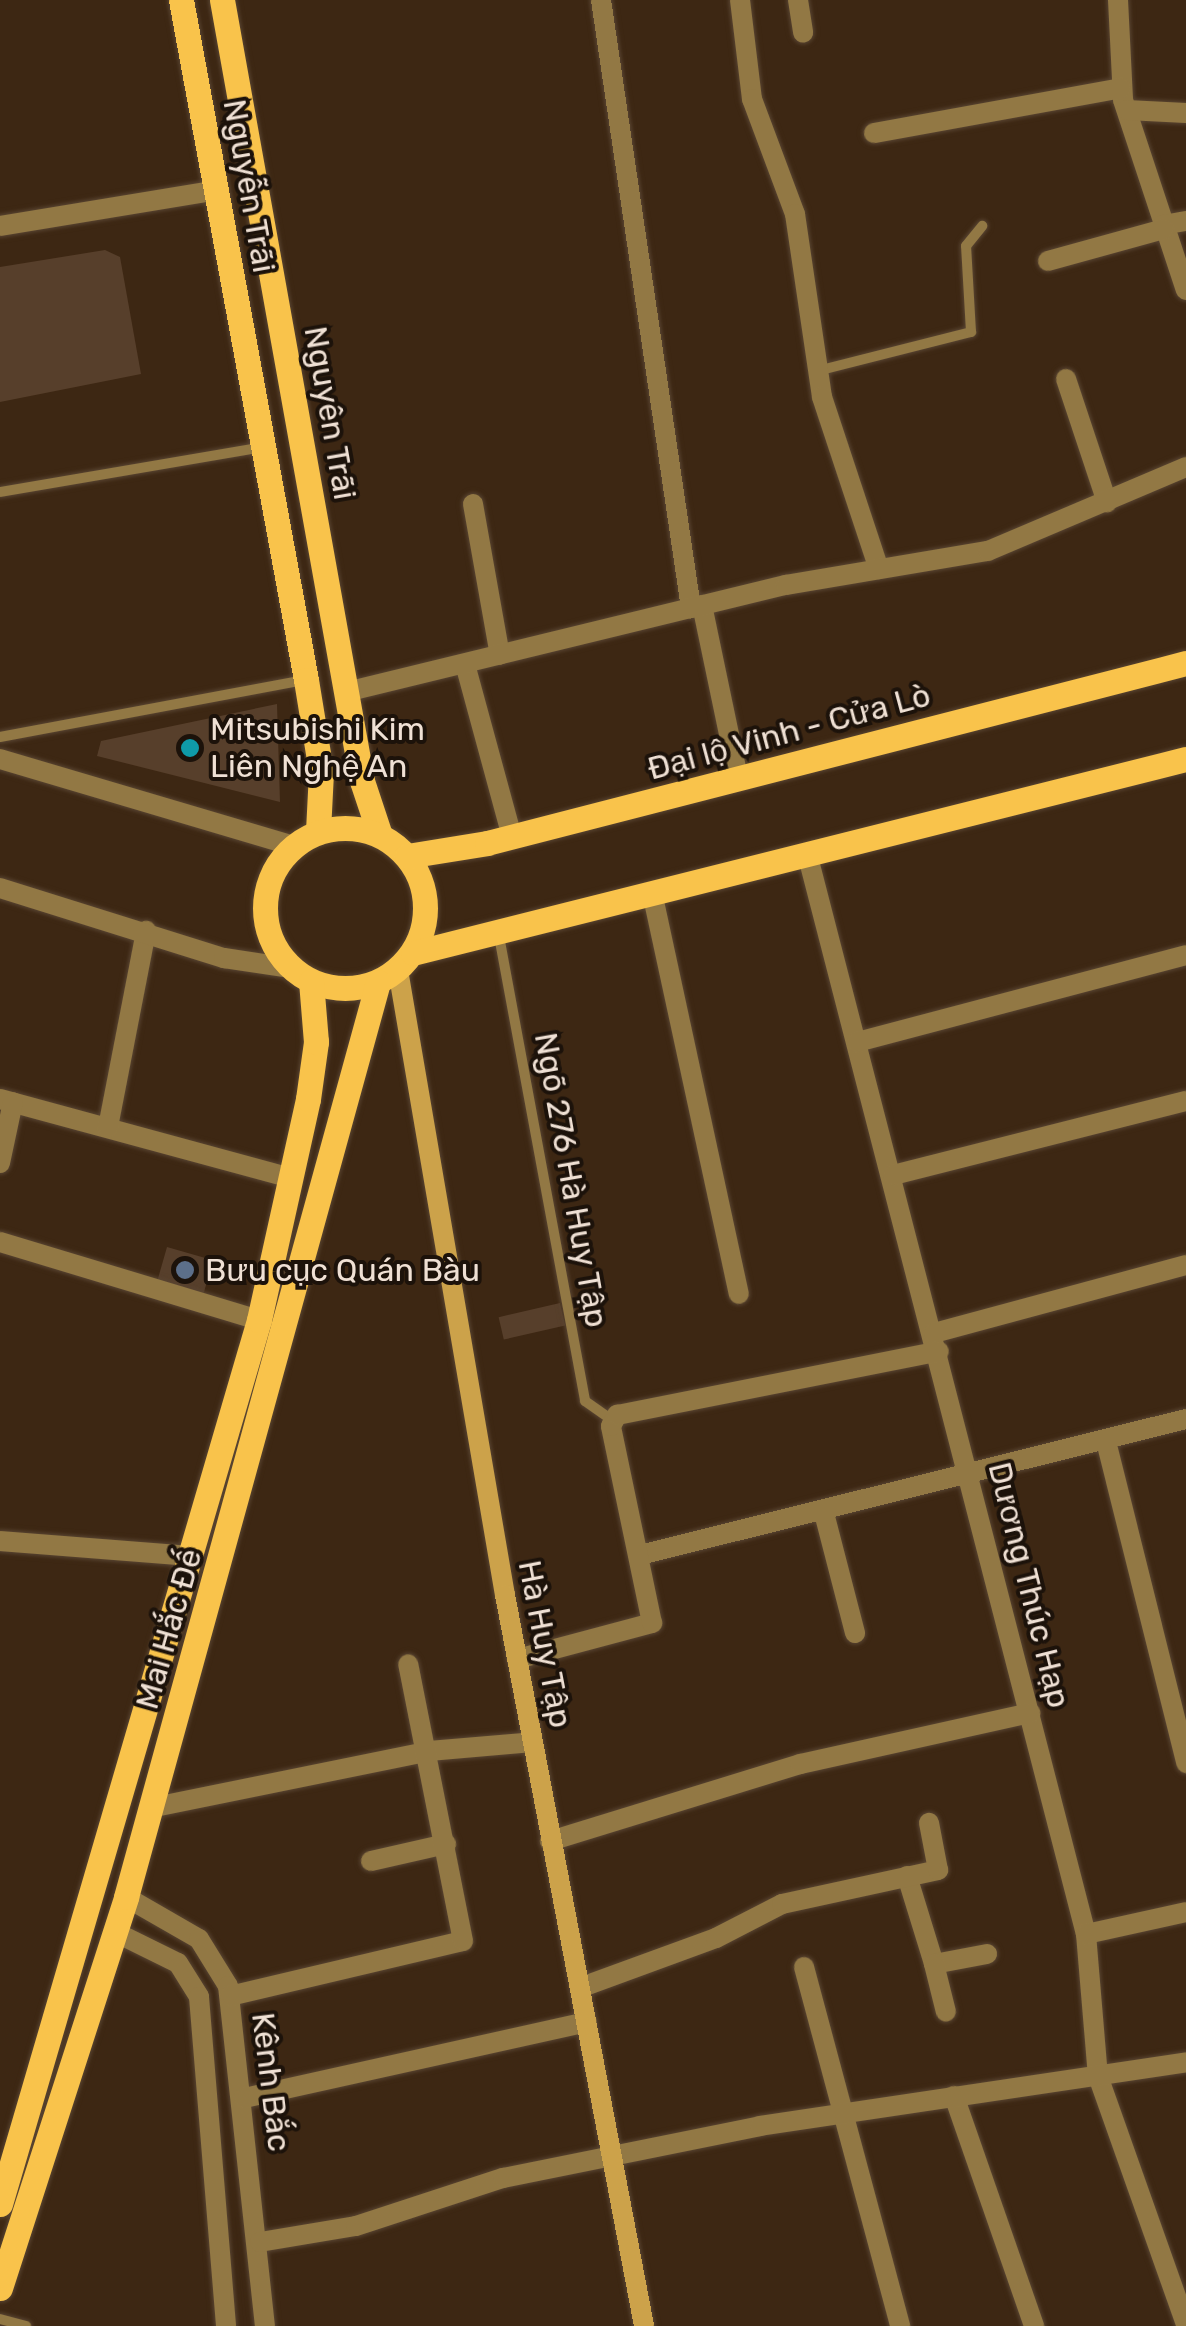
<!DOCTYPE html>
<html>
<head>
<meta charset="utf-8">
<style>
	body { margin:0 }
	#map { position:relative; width:1186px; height:2326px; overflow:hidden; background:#3d2713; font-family:Rubik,sans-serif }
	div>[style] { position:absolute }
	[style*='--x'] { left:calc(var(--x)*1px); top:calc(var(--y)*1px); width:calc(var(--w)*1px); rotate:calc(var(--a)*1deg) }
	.building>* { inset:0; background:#573f2b; transform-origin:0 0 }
	.roads { filter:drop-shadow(0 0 2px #594532) drop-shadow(0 0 2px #594532) }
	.service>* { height:10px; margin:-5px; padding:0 5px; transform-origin:5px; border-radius:5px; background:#927844 }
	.minor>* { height:20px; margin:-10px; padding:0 10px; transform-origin:10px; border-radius:10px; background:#927844 }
	.tertiary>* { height:20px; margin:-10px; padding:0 10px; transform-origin:10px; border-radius:10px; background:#927844 }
	.secondary>* { height:20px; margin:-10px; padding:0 10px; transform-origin:10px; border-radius:10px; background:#cca24a }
	.primary>* { height:25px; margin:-12.5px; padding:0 12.5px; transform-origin:12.5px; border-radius:12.5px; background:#f9c34b }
	.primary>.ring { margin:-12.5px; padding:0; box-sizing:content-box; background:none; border:25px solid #f9c34b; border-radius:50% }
	.dots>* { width:28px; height:28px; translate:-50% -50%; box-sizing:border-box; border:5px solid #1c120a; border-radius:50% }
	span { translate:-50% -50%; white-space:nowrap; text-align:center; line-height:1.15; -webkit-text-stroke:8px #1c120a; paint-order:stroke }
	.street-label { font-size:32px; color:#efe0d4 }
	.poi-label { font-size:32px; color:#efe0d4 }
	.left { translate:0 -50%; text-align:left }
</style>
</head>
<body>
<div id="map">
	<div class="building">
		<div style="clip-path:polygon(105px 250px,120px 257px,141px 374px,0 402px,0 267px)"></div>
		<div style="clip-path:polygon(277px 704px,280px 802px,97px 756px,101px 741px)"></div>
		<div style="left:167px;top:1247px;width:48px;height:35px;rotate:16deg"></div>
		<div style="left:560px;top:1303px;width:23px;height:63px;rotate:77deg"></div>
	</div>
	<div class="roads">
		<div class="service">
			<div style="--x:817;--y:371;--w:159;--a:-14.2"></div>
			<div style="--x:971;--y:332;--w:86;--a:-93.3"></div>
			<div style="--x:966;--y:246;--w:26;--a:-51"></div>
			<div style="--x:0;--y:492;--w:266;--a:-9.7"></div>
			<div style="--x:0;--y:737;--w:309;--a:-10.6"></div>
			<div style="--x:499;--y:936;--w:473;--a:79.5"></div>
			<div style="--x:585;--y:1401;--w:33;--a:35"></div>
			<div style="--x:0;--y:2319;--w:27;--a:15"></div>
		</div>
		<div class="minor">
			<div style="--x:601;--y:0;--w:615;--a:81.58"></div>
			<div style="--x:740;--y:0;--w:100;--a:83.1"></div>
			<div style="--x:752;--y:99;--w:123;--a:69.5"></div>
			<div style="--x:795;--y:214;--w:185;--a:81.6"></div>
			<div style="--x:822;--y:397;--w:181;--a:71.7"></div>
			<div style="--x:798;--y:0;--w:33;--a:81"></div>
			<div style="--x:1118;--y:0;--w:100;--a:87.1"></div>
			<div style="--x:1123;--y:100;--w:200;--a:71.7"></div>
			<div style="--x:1127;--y:110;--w:59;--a:2.9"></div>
			<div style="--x:874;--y:133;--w:251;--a:-10.3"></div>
			<div style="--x:1163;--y:225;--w:23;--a:-10"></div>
			<div style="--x:0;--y:226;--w:221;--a:-9.4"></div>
			<div style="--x:1048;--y:261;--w:120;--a:-15.4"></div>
			<div style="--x:1066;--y:379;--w:130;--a:71.6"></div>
			<div style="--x:473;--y:504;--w:153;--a:79.9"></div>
			<div style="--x:702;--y:605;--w:177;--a:78.2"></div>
			<div style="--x:465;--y:664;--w:179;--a:74.8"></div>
			<div style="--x:346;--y:692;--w:453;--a:-13.7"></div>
			<div style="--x:786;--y:585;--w:205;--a:-9.6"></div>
			<div style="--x:988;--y:551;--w:215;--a:-23"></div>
			<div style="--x:808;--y:857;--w:1112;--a:75.53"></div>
			<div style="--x:1086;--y:1934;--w:143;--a:85.2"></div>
			<div style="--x:1098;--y:2076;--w:264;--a:70.5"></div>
			<div style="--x:653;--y:897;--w:406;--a:77.8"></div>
			<div style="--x:857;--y:1042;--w:340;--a:-14.8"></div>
			<div style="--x:0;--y:1099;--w:302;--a:15.2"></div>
			<div style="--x:108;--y:1127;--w:200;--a:-79"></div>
			<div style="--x:0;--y:1163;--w:62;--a:-78"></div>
			<div style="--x:893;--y:1175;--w:302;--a:-14.2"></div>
			<div style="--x:0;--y:1242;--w:270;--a:16.8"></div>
			<div style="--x:934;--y:1333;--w:261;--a:-15.1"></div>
			<div style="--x:1106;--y:1441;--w:332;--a:76"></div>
			<div style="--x:824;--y:1513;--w:124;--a:75.5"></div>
			<div style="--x:0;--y:1541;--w:191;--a:4.5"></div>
			<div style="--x:640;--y:1555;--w:563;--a:-13.99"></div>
			<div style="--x:517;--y:1659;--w:140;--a:-14.9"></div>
			<div style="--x:652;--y:1623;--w:201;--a:-101.8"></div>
			<div style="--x:611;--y:1426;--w:13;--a:-61"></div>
			<div style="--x:617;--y:1415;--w:328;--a:-11.2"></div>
			<div style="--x:150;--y:1808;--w:285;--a:-11.5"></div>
			<div style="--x:429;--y:1751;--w:104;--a:-4.9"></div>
			<div style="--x:550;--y:1841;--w:262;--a:-17.1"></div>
			<div style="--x:800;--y:1764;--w:236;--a:-12.5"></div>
			<div style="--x:371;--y:1861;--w:77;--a:-12.8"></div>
			<div style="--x:907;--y:1876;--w:92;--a:72.9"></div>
			<div style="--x:934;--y:1964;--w:54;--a:-10.7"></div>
			<div style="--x:126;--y:1897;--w:84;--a:29.9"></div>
			<div style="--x:199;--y:1939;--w:55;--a:58.3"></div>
			<div style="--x:228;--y:1986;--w:342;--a:83.8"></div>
			<div style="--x:115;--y:1932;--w:70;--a:26.2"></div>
			<div style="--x:178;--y:1963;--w:40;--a:58"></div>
			<div style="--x:199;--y:1997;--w:330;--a:85.3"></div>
			<div style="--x:1086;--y:1934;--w:102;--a:-12.4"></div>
			<div style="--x:934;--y:1964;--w:49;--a:76"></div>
			<div style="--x:804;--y:1967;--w:372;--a:75"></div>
			<div style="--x:582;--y:1987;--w:143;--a:-20.1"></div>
			<div style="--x:716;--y:1938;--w:74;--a:-27.3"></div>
			<div style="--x:782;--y:1904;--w:160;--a:-12.3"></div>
			<div style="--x:938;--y:1870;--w:48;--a:-100.8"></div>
			<div style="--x:230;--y:1996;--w:239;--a:-13.3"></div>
			<div style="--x:463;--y:1941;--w:282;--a:-101.2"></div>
			<div style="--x:954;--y:2096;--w:244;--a:70.8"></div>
			<div style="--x:244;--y:2098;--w:351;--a:-12.5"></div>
			<div style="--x:260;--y:2242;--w:97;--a:-9.5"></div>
			<div style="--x:356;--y:2226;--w:155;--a:-18.1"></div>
			<div style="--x:503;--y:2178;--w:262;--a:-11.4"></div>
			<div style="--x:760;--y:2126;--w:431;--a:-8.5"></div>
		</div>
		<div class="tertiary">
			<div style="--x:0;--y:759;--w:306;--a:16.5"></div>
			<div style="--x:0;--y:888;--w:235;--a:17.4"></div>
			<div style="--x:224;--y:958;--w:68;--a:8.5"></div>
		</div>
		<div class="secondary">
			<div style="--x:398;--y:970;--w:634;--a:80.29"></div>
			<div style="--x:505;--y:1595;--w:744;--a:79.23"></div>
		</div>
		<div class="primary">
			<div style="--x:181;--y:0;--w:691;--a:79.58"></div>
			<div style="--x:306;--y:680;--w:93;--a:80.7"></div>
			<div style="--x:321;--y:772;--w:60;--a:92.9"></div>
			<div style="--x:222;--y:0;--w:793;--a:79.84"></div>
			<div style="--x:362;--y:781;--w:57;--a:71.6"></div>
			<div class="ring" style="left:265px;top:828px;width:135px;height:135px"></div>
			<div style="--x:407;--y:856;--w:81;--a:-9.2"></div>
			<div style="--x:487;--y:843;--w:722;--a:-14.44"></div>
			<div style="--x:413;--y:953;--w:797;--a:-14.09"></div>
			<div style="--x:0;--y:2204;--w:921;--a:-73.67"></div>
			<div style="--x:259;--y:1320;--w:226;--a:-77.5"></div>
			<div style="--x:308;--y:1099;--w:58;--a:-82"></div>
			<div style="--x:316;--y:1042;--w:61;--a:-94.7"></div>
			<div style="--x:0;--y:2288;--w:411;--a:-72.1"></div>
			<div style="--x:126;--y:1897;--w:949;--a:-74.6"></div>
		</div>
	</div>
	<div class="dots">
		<div style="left:190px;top:748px;background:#0f9aa8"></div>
		<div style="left:185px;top:1270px;background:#5c6f8a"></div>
	</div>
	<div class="street-label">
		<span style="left:249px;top:186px;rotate:80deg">Nguyễn Trãi</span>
		<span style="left:330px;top:413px;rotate:80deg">Nguyên Trãi</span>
		<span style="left:789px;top:732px;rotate:-15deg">Đại lộ Vinh - Cửa Lò</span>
		<span style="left:571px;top:1180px;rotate:80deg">Ngõ 276 Hà Huy Tập</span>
		<span style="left:1029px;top:1585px;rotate:76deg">Dương Thúc Hạp</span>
		<span style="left:169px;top:1629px;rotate:-74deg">Mai Hắc Đế</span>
		<span style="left:545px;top:1644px;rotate:79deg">Hà Huy Tập</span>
		<span style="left:271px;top:2082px;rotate:83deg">Kênh Bắc</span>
	</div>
	<div class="poi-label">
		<span class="left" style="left:210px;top:748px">Mitsubishi Kim<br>Liên Nghệ An</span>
		<span class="left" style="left:205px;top:1270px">Bưu cục Quán Bàu</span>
	</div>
</div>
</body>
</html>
